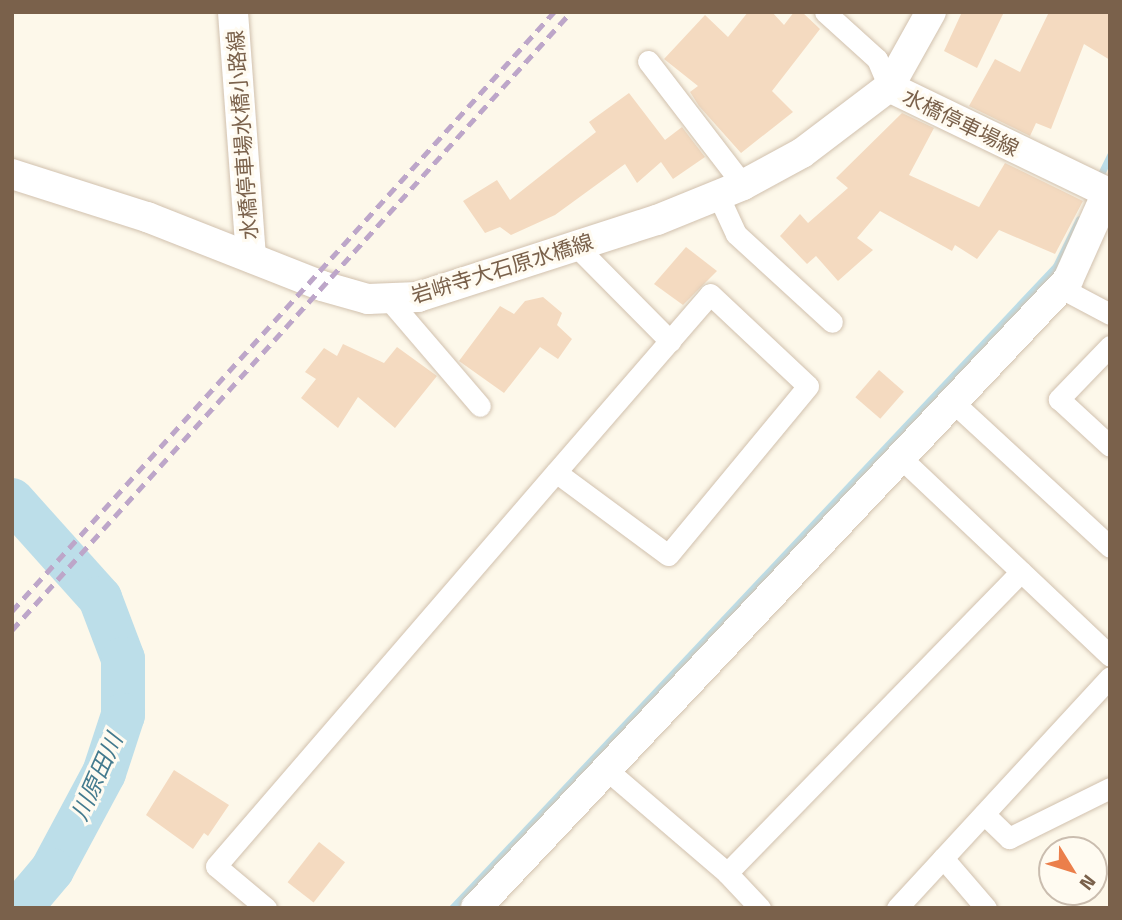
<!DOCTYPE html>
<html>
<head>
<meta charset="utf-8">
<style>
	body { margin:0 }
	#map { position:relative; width:1122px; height:920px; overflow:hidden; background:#fdf8ea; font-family:"Titillium Web","Noto Sans JP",sans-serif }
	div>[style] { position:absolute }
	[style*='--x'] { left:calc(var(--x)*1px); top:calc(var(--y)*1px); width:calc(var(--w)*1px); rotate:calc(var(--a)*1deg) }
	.stream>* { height:7px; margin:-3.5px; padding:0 3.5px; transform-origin:3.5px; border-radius:3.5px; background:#bcdee9 }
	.river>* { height:44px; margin:-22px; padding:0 22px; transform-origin:22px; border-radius:22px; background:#bcdee9 }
	.building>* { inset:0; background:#f4dac0; transform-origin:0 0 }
	.roads { filter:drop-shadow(0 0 2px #d1c1ae) drop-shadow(0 0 2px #d1c1ae) }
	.street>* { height:21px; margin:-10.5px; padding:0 10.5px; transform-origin:10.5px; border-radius:10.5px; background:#fff }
	.secondary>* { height:30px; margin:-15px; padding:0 15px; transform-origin:15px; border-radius:15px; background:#fff }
	.rail>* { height:5px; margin-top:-2.5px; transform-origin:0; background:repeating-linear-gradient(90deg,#bda6c9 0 10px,transparent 0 17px) }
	span { translate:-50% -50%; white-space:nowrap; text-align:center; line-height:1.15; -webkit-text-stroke:6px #fffbf1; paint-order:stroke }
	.street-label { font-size:21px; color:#7a614b }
	.water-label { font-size:23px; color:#437a8e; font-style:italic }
	.frame { position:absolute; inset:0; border:14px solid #7a614b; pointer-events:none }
	.north { position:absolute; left:1038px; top:836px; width:70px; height:70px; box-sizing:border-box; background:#fffbf1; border:2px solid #cabdaf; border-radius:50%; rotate:128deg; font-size:19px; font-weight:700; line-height:28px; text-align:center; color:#7a614b }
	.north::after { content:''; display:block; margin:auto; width:24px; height:32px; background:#eb7f4b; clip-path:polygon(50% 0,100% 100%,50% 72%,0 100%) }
</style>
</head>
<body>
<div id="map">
	<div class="stream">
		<div style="--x:1098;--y:180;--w:28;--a:-64"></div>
		<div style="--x:452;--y:908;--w:881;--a:-46.75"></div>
		<div style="--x:1056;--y:266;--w:52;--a:-63.9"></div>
	</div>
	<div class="river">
		<div style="--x:12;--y:500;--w:132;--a:48.1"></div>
		<div style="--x:100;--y:598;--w:65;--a:69.3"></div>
		<div style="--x:123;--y:659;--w:56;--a:90"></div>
		<div style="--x:123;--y:715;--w:61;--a:108.1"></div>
		<div style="--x:104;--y:773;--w:110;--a:118.2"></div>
		<div style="--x:52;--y:870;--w:50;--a:130.1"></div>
	</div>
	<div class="building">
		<div style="clip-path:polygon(748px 12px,772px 12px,784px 25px,794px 12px,802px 12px,820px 29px,772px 91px,793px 112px,741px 153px,699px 106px,690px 92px,698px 86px,664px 59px,705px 15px,728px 37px)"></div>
		<div style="clip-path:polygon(962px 12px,1004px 12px,977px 68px,944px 51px)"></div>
		<div style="clip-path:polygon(1049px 12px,1110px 12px,1110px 60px,1084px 44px,1051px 129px,1036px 123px,1030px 136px,969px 106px,995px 59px,1020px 72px)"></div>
		<div style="clip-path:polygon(629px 93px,665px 140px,682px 127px,705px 157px,673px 179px,661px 162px,637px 183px,625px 164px,555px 215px,511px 235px,500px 227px,485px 233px,463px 201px,497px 180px,510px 200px,596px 132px,589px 122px)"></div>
		<div style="clip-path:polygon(902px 113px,934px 128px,909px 175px,979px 207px,1005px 163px,1083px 201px,1055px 254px,999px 230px,977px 259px,955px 245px,952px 251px,880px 211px,857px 238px,873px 250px,838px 281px,816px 256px,807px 264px,780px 236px,800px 214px,808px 223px,848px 188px,836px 178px)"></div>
		<div style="clip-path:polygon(686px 247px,717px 271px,683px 305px,654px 284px)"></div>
		<div style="clip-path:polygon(543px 297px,562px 313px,557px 325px,572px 339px,558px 359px,540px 347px,504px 393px,459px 361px,500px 306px,514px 314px,525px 301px)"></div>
		<div style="clip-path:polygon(343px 344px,384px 363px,397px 347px,437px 376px,395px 428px,358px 397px,338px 428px,301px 398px,316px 379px,305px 372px,324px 348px,337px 356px)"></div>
		<div style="left:879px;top:370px;width:33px;height:36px;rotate:41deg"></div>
		<div style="clip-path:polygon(174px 770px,229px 805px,208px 836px,204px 833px,193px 849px,146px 815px)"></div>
		<div style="left:319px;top:842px;width:33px;height:51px;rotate:38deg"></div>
	</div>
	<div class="roads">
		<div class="street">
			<div style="--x:825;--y:12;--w:70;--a:42.1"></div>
			<div style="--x:877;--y:59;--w:30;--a:67"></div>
			<div style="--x:648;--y:61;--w:156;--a:52.5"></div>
			<div style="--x:718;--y:195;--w:43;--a:65.2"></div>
			<div style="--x:736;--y:234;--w:130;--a:42.5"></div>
			<div style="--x:576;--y:246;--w:134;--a:45.3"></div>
			<div style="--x:1061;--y:288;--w:55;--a:28"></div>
			<div style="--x:390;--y:301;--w:138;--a:49.4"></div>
			<div style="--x:1110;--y:346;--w:74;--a:133.9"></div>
			<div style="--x:1059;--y:399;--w:69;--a:42.7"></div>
			<div style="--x:954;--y:403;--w:212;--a:42.7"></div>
			<div style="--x:902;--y:459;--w:286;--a:43.4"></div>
			<div style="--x:607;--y:770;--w:158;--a:40.6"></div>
			<div style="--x:727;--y:873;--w:48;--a:46.7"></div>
			<div style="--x:984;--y:814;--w:35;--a:44"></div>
			<div style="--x:1009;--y:838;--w:113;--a:-26.3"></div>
			<div style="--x:943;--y:858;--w:66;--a:49.3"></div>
			<div style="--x:727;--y:873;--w:421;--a:-45.7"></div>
			<div style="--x:266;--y:908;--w:65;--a:-140"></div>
			<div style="--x:216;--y:866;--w:520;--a:-49.21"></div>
			<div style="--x:556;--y:472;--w:235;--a:-49.1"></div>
			<div style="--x:710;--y:294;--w:134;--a:43.2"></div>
			<div style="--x:808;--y:386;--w:219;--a:129.6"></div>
			<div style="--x:668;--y:555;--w:139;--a:-143.5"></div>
			<div style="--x:897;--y:908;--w:314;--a:-47.3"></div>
		</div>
		<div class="secondary">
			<div style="--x:233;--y:12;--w:246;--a:85.8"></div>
			<div style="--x:889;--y:87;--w:246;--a:25.8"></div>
			<div style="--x:12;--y:174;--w:142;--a:17.7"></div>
			<div style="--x:147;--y:217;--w:188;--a:21.5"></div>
			<div style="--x:322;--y:286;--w:48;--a:15.8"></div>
			<div style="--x:368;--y:299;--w:50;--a:-2.3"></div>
			<div style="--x:418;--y:297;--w:251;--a:-17.9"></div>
			<div style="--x:657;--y:220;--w:93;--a:-22.1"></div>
			<div style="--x:743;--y:185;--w:67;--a:-28.5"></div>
			<div style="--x:802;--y:153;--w:109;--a:-37.2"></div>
			<div style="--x:889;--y:87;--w:86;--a:-60.8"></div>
			<div style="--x:476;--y:908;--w:863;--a:-46.69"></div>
			<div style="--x:1068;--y:280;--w:95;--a:-65.9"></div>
		</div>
	</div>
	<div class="rail">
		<div style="--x:12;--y:611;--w:808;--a:-47.86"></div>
		<div style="--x:12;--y:630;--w:833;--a:-47.87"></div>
	</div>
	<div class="street-label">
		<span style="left:961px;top:122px;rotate:26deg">水橋停車場線</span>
		<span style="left:242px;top:135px;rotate:-94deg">水橋停車場水橋小路線</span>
		<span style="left:502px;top:268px;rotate:-17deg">岩峅寺大石原水橋線</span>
	</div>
	<div class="water-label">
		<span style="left:97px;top:777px;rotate:-66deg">川原田川</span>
	</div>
	<div class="frame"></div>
	<div class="north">N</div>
</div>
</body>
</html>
